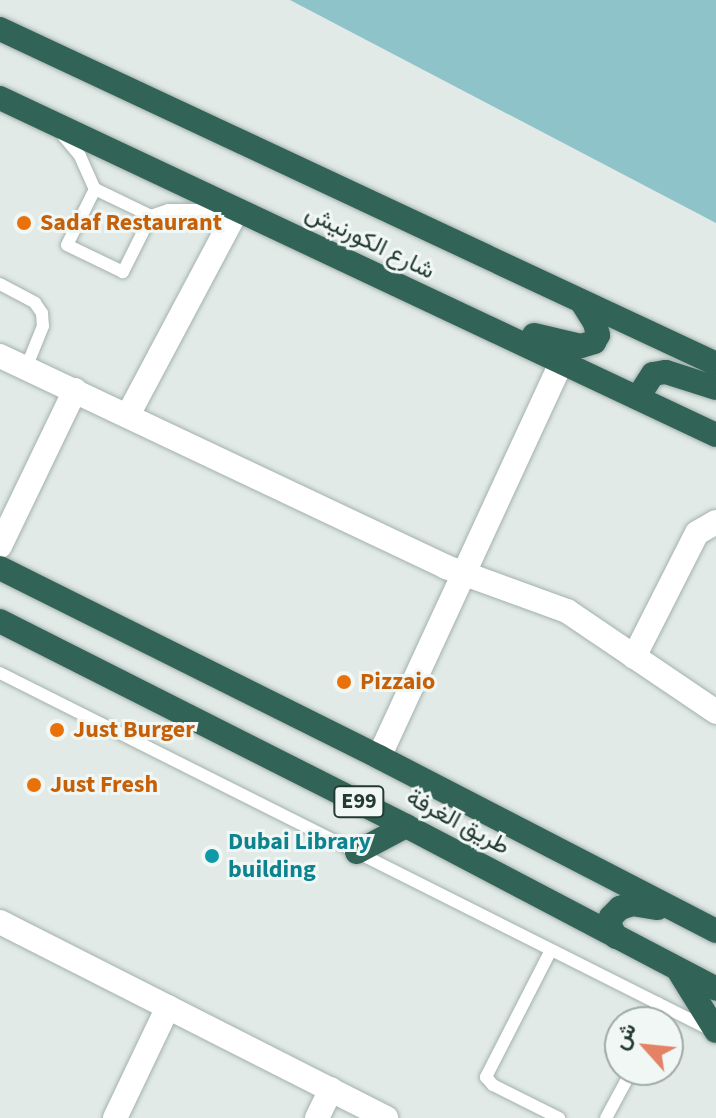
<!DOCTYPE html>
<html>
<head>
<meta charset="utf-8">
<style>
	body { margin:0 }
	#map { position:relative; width:716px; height:1118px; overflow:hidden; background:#e1eae6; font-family:"Source Sans 3",Vazirmatn,sans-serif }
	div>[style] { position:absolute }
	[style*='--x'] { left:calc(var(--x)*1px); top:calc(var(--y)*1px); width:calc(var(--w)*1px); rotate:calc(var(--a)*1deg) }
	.water>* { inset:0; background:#8ec3ca }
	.roads { filter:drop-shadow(0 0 2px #a4b1ad) drop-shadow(0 0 2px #a4b1ad) }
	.lane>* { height:12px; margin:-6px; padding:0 6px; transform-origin:6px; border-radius:6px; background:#fff }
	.street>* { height:24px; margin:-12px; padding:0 12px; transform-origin:12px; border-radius:12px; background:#fff }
	.highway>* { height:24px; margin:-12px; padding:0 12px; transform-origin:12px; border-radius:12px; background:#326357 }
	.dots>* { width:22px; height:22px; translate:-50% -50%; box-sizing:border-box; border:4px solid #f1f7f4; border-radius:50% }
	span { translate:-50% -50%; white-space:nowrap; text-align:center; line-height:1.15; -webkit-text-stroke:6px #f1f7f4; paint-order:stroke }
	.shield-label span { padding:2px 6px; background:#f1f7f4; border:2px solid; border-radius:6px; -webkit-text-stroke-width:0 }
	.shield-label { font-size:22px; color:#233933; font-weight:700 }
	.food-label { font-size:24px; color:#c56008; font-weight:700 }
	.left { translate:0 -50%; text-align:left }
	.street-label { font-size:24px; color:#233933 }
	.culture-label { font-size:24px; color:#0d838f; font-weight:700 }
	.north { position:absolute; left:604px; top:1006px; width:80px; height:80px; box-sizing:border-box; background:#f1f7f4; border:2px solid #9faba7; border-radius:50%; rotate:297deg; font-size:22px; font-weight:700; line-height:32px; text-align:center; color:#233933 }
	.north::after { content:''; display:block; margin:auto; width:28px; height:36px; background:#e58164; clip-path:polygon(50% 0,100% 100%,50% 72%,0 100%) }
</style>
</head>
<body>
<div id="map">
	<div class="water">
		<div style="clip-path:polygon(290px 0,716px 0,716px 223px)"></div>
	</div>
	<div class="roads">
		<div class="lane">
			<div style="--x:60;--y:132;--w:31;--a:50"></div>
			<div style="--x:80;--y:156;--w:36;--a:66"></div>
			<div style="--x:95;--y:189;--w:62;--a:25.7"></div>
			<div style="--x:151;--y:216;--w:63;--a:116.6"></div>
			<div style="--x:123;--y:272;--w:62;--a:-154.3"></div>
			<div style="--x:67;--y:245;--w:63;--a:-63.4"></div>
			<div style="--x:151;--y:216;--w:18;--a:-19"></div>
			<div style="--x:168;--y:210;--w:58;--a:0"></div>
			<div style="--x:0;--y:284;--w:40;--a:28"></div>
			<div style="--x:35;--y:303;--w:12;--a:55"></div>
			<div style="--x:42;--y:313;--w:13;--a:86"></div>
			<div style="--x:43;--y:326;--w:45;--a:112"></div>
			<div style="--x:0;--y:673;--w:793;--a:26.66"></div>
			<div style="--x:551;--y:950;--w:143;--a:117.1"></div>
			<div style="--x:486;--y:1077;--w:11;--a:49"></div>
			<div style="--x:493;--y:1085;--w:74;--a:26.6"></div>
			<div style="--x:651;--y:1022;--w:20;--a:-70"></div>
			<div style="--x:606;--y:1118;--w:55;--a:-61.6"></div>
		</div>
		<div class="street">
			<div style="--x:0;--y:356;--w:493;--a:25.3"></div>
			<div style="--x:446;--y:567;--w:129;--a:20"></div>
			<div style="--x:567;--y:611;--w:180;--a:34.1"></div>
			<div style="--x:128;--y:415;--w:232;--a:-62"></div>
			<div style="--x:0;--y:546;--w:173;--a:-64.3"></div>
			<div style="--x:634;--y:657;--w:139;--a:-63.1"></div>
			<div style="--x:697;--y:533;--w:22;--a:-30"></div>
			<div style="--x:379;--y:757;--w:436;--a:-65.2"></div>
			<div style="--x:0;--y:922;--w:433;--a:26.9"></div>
			<div style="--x:115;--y:1118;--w:123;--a:-64.5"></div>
			<div style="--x:317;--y:1118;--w:32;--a:-64"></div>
		</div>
		<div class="highway">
			<div style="--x:0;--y:29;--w:790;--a:25.07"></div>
			<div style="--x:0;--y:98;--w:791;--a:25.2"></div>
			<div style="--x:534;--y:335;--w:48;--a:13.2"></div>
			<div style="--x:581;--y:346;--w:14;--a:-17"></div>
			<div style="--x:594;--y:342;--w:8;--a:-60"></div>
			<div style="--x:598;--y:335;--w:12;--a:-104"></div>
			<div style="--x:595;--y:323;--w:22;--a:-122"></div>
			<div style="--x:638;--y:397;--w:27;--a:-57"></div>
			<div style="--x:653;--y:374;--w:13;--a:-9"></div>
			<div style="--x:666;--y:372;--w:52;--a:17.7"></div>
			<div style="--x:0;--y:568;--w:424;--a:26.5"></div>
			<div style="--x:379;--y:757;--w:379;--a:27.3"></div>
			<div style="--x:0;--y:621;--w:455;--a:26.8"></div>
			<div style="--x:406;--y:826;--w:350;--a:27.7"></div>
			<div style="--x:357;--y:852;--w:55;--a:-28"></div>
			<div style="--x:616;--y:937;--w:13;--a:-119"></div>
			<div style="--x:610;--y:926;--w:9;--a:-84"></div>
			<div style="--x:611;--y:917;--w:13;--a:-45"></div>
			<div style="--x:620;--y:908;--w:13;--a:-18"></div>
			<div style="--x:632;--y:904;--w:26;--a:9"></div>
			<div style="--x:680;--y:973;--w:68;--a:58.2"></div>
		</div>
	</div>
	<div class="dots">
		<div style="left:24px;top:223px;background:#e8710a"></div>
		<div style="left:344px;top:682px;background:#e8710a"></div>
		<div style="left:57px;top:730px;background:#e8710a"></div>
		<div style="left:34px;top:785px;background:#e8710a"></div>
		<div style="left:212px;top:856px;background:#0f9aa8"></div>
	</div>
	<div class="shield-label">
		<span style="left:359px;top:802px">E99</span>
	</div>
	<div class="food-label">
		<span class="left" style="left:40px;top:223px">Sadaf Restaurant</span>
		<span class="left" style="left:360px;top:682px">Pizzaio</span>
		<span class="left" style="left:73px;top:730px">Just Burger</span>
		<span class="left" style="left:50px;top:785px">Just Fresh</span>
	</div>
	<div class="street-label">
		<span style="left:370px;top:242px;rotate:26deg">شارع الكورنيش</span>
		<span style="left:458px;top:822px;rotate:28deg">طريق الغرفة</span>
	</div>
	<div class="culture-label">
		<span class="left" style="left:228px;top:856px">Dubai Library<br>building</span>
	</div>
	<div class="north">ش</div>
</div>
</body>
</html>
